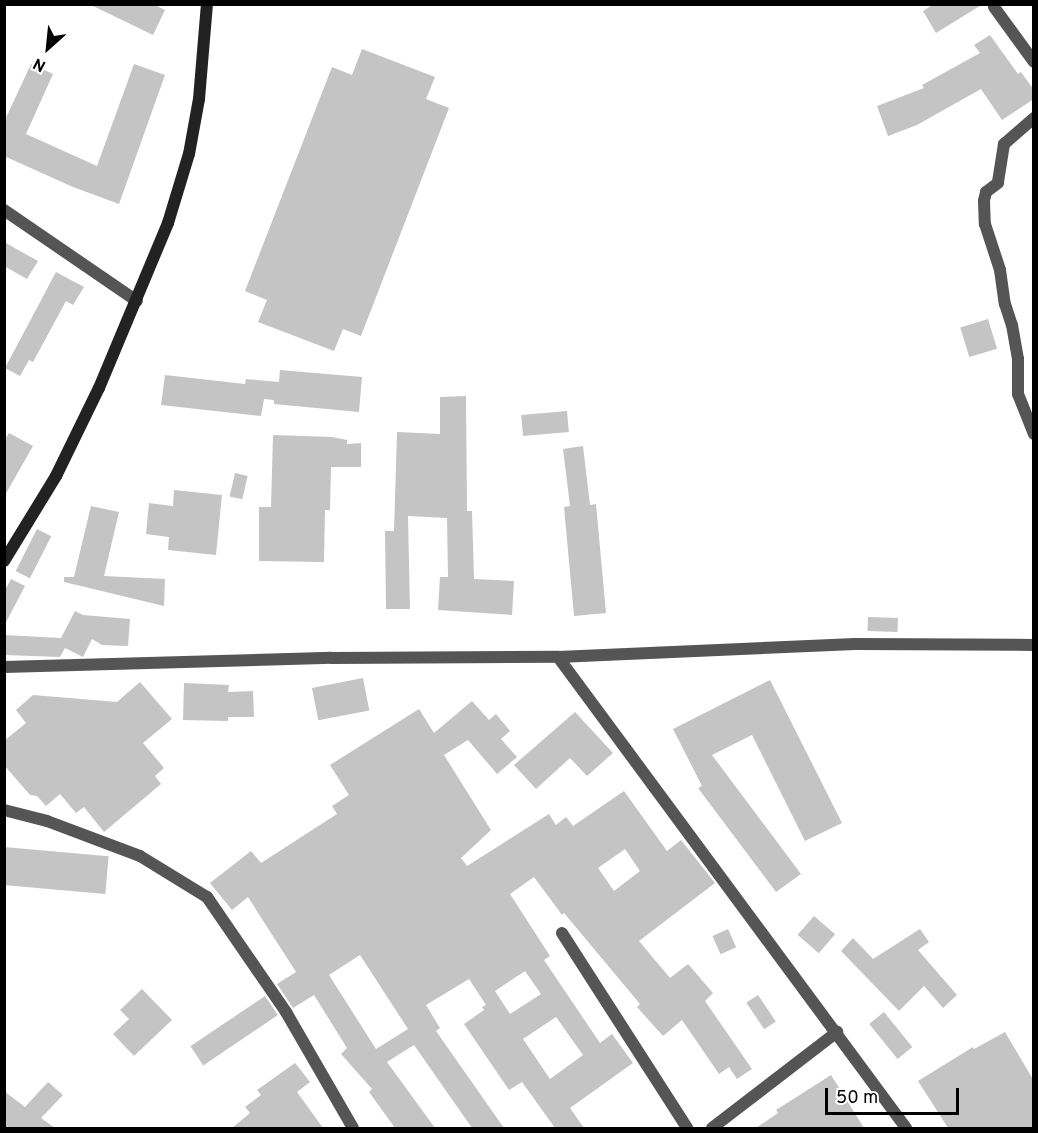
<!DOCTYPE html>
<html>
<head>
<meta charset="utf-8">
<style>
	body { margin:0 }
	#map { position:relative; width:1038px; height:1133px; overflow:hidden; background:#fff; font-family:Overpass,sans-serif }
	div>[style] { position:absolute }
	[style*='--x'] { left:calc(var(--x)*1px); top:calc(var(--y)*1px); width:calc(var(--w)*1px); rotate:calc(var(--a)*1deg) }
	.building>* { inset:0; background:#c4c4c4; transform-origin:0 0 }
	.street>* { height:12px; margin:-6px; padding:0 6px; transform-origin:6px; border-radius:6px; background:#555 }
	.secondary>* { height:12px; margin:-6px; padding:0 6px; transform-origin:6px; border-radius:6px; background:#222 }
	span { translate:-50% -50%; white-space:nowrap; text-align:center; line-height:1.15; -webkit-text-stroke:4.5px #fff; paint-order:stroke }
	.frame { position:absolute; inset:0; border:6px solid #000; pointer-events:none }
	.north { position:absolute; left:18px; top:18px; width:60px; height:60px; -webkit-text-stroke:4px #fff; paint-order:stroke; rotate:207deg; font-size:16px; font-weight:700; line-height:24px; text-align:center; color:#000 }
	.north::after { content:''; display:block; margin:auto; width:21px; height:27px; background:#000; clip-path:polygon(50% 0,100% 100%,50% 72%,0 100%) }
	.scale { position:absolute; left:825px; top:1088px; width:134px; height:27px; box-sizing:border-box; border:3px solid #000; border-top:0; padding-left:8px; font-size:18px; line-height:21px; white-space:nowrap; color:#000; -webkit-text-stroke:4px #fff; paint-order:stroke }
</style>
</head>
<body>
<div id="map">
	<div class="building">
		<div style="clip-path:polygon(89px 4px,153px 4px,165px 10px,153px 35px)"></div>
		<div style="clip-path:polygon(934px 4px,983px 4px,936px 33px,923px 11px)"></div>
		<div style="clip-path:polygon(990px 35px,1018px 74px,1021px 72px,1034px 90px,1034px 99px,1002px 120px,981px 89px,917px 125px,888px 136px,877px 106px,924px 88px,922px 85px,980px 53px,974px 45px)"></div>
		<div style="clip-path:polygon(362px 49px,435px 77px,426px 99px,449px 108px,361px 336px,343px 329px,334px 351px,258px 322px,267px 300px,245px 291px,332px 67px,352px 75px)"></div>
		<div style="clip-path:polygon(31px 64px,53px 74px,26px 134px,97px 166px,134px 64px,165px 75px,119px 204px,73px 187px,4px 156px,4px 122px)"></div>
		<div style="clip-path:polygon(4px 242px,38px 261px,27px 279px,4px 266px)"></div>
		<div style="clip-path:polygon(56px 272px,84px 287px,73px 305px,66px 301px,33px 362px,29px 360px,20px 376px,5px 368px)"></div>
		<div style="left:988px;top:319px;width:31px;height:29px;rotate:73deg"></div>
		<div style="clip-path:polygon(280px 370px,362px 377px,359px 412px,274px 404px,274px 400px,264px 399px,261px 416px,161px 405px,165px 375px,245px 384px,246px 379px,279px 382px)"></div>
		<div style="clip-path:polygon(466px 396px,467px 511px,472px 511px,474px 579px,514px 581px,512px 615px,438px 610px,440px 577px,448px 577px,447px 518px,408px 516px,410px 609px,386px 609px,385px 531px,394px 531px,397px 432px,440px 434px,440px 397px)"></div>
		<div style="left:567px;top:411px;width:21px;height:46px;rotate:85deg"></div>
		<div style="clip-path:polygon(9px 433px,33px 446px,4px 497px,4px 441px)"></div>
		<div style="clip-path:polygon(273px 435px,332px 437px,347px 440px,347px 444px,361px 443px,361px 467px,331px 467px,330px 510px,325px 510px,324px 562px,259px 561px,259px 507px,271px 507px)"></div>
		<div style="clip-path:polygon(583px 446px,590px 505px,596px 504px,606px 613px,574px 616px,564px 507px,570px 506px,563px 449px)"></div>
		<div style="left:235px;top:473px;width:13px;height:24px;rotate:13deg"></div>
		<div style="clip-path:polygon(174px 490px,222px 495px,216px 555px,168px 550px,169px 537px,146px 534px,149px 503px,173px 506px)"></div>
		<div style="clip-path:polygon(91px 506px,119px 512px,104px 576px,165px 579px,164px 606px,64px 582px,64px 577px,74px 577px)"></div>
		<div style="left:37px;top:529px;width:16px;height:47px;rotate:27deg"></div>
		<div style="clip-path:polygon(11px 579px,25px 586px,4px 626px,4px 592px)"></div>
		<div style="clip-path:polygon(75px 611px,83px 615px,130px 619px,128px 646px,102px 645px,92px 639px,83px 657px,65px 648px,60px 657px,4px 655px,4px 635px,61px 638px)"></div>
		<div style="left:868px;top:617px;width:30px;height:14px;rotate:2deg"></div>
		<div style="left:363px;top:678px;width:33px;height:52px;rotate:79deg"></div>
		<div style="clip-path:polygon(770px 680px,842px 823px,805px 841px,752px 735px,712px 755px,801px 874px,776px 892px,698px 788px,702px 786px,673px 729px)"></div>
		<div style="clip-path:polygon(140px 682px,172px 719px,143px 743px,164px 768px,155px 776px,161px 784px,104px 832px,84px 807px,76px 813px,60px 794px,46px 806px,37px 796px,30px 795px,4px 765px,4px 741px,26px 723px,16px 710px,33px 695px,117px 702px)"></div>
		<div style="clip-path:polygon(184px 683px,229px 685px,228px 692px,253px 691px,254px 717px,228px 717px,228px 721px,183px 720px)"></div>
		<div style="clip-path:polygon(evenodd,472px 701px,489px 720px,496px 714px,510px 731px,501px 739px,517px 757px,497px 774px,468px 740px,444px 755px,491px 830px,461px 858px,467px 866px,549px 814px,556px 825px,566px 817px,573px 826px,624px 791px,667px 851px,681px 840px,715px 883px,639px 941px,670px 978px,688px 964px,713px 993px,705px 1001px,752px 1069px,737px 1079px,729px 1067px,719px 1074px,682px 1020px,663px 1036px,637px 1007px,640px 1004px,564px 913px,562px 915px,534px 877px,510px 894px,550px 956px,544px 960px,600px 1043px,612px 1034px,633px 1063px,570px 1108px,584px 1128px,555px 1128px,522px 1082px,509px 1090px,464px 1024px,484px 1010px,482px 1007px,486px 1005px,469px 979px,426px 1005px,440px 1028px,436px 1031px,504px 1128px,472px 1128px,414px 1045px,387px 1062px,435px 1128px,395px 1128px,369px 1092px,372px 1089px,341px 1054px,347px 1048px,314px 995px,293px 1008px,277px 984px,296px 972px,248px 897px,232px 910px,210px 883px,251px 851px,261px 863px,337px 814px,332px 806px,349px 795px,330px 765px,419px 709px,434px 733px,472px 701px,625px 849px,640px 871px,614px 891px,598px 868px,625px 849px,472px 701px,360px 955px,408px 1029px,376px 1049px,329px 975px,360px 955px,472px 701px,525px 971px,541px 994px,510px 1014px,495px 991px,525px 971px,472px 701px,556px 1017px,583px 1055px,550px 1079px,523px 1039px,556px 1017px)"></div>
		<div style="clip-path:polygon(575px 712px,613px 753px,587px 776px,570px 758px,536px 789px,514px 765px)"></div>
		<div style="left:4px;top:847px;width:105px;height:38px;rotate:5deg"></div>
		<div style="left:814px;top:916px;width:28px;height:25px;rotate:41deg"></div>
		<div style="left:728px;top:929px;width:20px;height:17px;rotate:66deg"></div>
		<div style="clip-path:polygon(920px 929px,929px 942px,918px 950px,957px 995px,943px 1008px,924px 986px,899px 1011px,841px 951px,853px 938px,873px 959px)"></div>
		<div style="clip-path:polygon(142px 989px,172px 1020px,134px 1056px,113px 1034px,129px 1019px,120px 1010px)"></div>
		<div style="left:758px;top:995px;width:32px;height:14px;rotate:56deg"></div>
		<div style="left:265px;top:996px;width:23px;height:90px;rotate:56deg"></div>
		<div style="left:884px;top:1012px;width:45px;height:19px;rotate:51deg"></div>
		<div style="clip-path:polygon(1005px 1032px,1034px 1081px,1034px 1128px,948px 1128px,918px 1081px,973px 1047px,974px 1049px)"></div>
		<div style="clip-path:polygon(295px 1063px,310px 1082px,297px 1092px,323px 1128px,232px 1128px,250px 1113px,245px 1107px,261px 1095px,257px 1090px)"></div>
		<div style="clip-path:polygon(831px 1075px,864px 1128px,756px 1128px,778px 1113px,776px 1110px)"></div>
		<div style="clip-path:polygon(48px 1082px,63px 1095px,41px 1118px,55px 1128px,4px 1128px,4px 1091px,25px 1107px)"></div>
	</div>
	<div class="street">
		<div style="--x:994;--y:7;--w:68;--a:54"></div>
		<div style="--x:1034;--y:118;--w:40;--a:139"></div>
		<div style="--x:1004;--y:144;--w:39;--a:99"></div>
		<div style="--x:998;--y:183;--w:15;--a:143"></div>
		<div style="--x:986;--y:192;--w:9;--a:103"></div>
		<div style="--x:984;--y:201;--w:23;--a:88"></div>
		<div style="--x:985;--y:224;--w:48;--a:71.9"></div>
		<div style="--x:1000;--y:270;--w:34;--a:82"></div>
		<div style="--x:1005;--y:304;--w:22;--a:72"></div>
		<div style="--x:1012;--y:325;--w:35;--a:80"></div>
		<div style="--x:1018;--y:359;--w:35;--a:90"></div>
		<div style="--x:1018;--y:394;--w:43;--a:68.2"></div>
		<div style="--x:4;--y:210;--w:161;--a:34.4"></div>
		<div style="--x:558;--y:657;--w:586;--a:53.54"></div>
		<div style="--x:4;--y:667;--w:328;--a:-1.6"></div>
		<div style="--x:332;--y:658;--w:226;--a:-0.3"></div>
		<div style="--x:558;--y:657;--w:297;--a:-2.5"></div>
		<div style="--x:855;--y:644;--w:179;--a:0.3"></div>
		<div style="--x:4;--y:810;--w:44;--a:14.3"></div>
		<div style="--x:47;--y:821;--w:99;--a:20.6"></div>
		<div style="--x:140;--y:856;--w:79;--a:31.5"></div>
		<div style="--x:207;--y:897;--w:140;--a:55.5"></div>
		<div style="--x:286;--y:1012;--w:134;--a:60"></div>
		<div style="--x:562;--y:933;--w:232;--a:57.3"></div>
		<div style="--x:712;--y:1128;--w:158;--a:-37.5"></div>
	</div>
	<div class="secondary">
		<div style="--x:4;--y:561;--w:100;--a:-58.5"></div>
		<div style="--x:56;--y:476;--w:98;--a:-64"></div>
		<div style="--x:99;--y:388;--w:179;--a:-67.3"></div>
		<div style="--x:168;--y:223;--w:72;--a:-73.1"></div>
		<div style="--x:189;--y:154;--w:56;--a:-79.7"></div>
		<div style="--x:199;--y:99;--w:95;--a:-85.2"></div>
	</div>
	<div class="frame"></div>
	<div class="north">N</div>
	<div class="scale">50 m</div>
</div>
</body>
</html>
